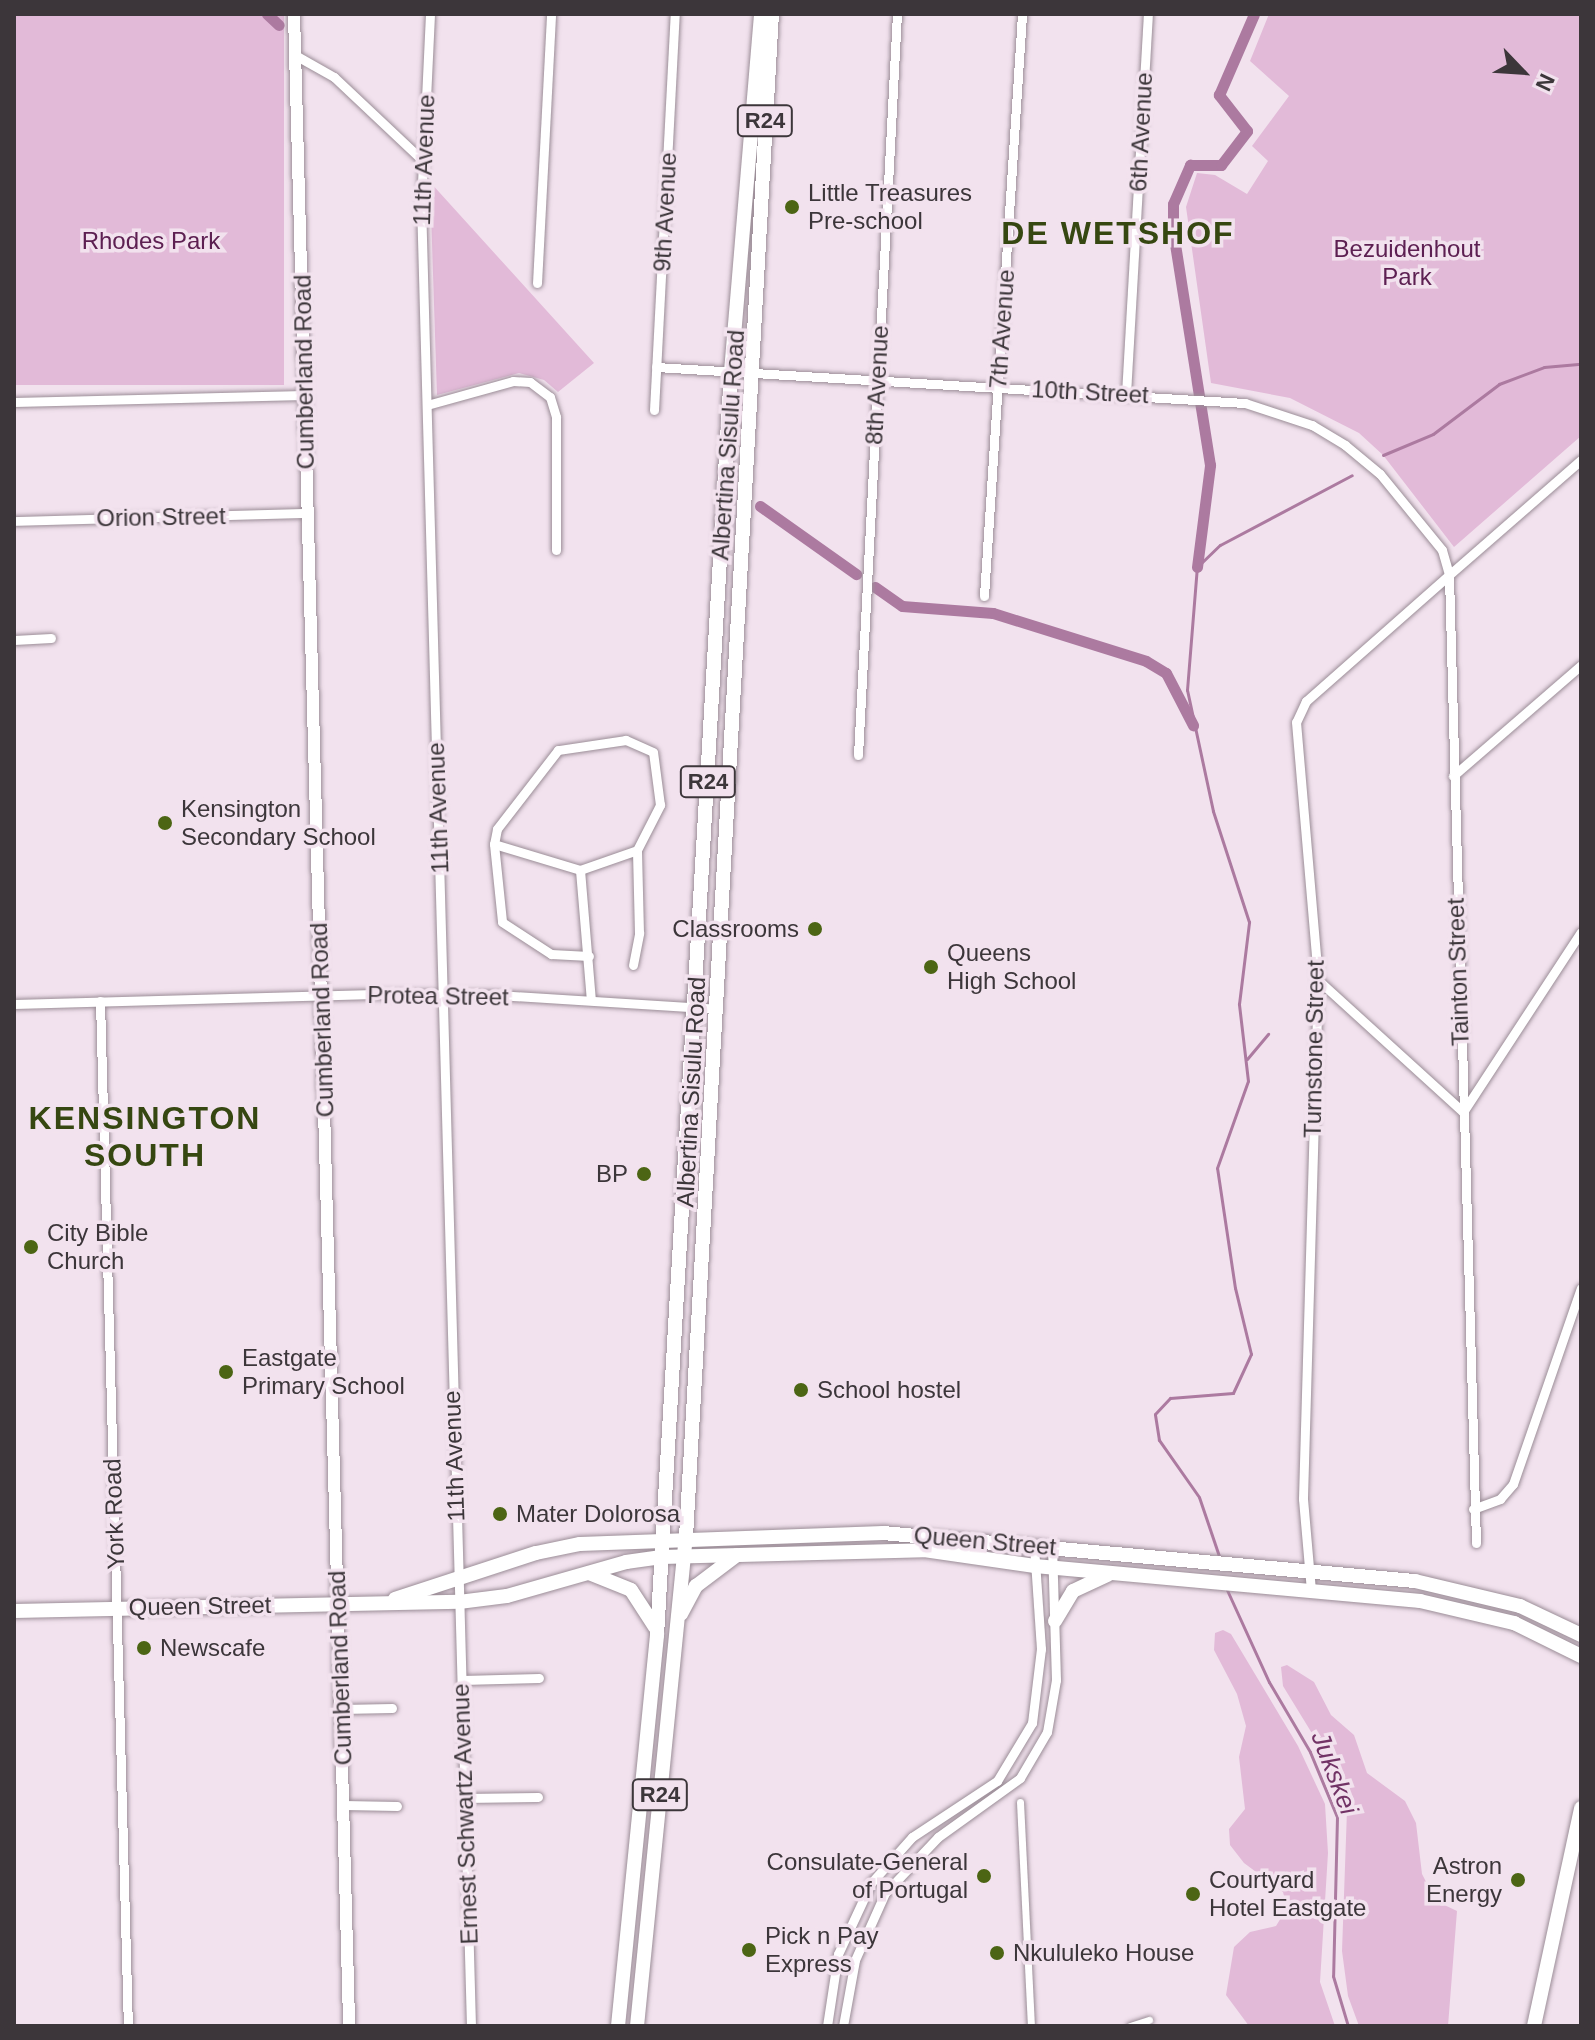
<!DOCTYPE html>
<html>
<head>
<meta charset="utf-8">
<style>
	body { margin:0 }
	#map { position:relative; width:1595px; height:2040px; overflow:hidden; background:#f2e2ee; font-family:Helvetica,sans-serif }
	div>[style] { position:absolute }
	[style*='--x'] { left:calc(var(--x)*1px); top:calc(var(--y)*1px); width:calc(var(--w)*1px); rotate:calc(var(--a)*1deg) }
	.green>* { inset:0; background:#e2bad8; transform-origin:0 0 }
	.stream>* { height:3px; margin:-1.5px; padding:0 1.5px; transform-origin:1.5px; border-radius:1.5px; background:#ac7aa0 }
	.canal>* { height:11px; margin:-5.5px; padding:0 5.5px; transform-origin:5.5px; border-radius:5.5px; background:#ac7aa0 }
	.roads { filter:drop-shadow(0 0 2px #9b8d97) drop-shadow(0 0 2px #9b8d97) }
	.pedestrian>* { height:7px; margin:-3.5px; padding:0 3.5px; transform-origin:3.5px; border-radius:3.5px; background:#fff }
	.minor>* { height:9px; margin:-4.5px; padding:0 4.5px; transform-origin:4.5px; border-radius:4.5px; background:#fff }
	.tertiary>* { height:12px; margin:-6px; padding:0 6px; transform-origin:6px; border-radius:6px; background:#fff }
	.secondary>* { height:14px; margin:-7px; padding:0 7px; transform-origin:7px; border-radius:7px; background:#fff }
	.primary>* { height:14px; margin:-7px; padding:0 7px; transform-origin:7px; border-radius:7px; background:#fff }
	.dots>* { width:22px; height:22px; translate:-50% -50%; box-sizing:border-box; border:4px solid #f2e2ee; border-radius:50% }
	span { translate:-50% -50%; white-space:nowrap; text-align:center; line-height:1.15; -webkit-text-stroke:7px #f2e2ee; paint-order:stroke }
	.shield-label span { padding:2px 6px; background:#f2e2ee; border:2px solid; border-radius:6px; -webkit-text-stroke-width:0 }
	.shield-label { font-size:22px; color:#3c363a; font-weight:700 }
	.street-label { font-size:24px; color:#3c363a }
	.poi-label { font-size:24px; color:#3c363a }
	.left { translate:0 -50%; text-align:left }
	.right { translate:-100% -50%; text-align:right }
	.park-label { font-size:24px; color:#5d2052 }
	.water-label { font-size:26px; color:#723366; font-style:italic }
	.district-label { font-size:32px; color:#364711; font-weight:700; letter-spacing:2px }
	.frame { position:absolute; inset:0; border:16px solid #3c363a; pointer-events:none }
	.north { position:absolute; left:1483px; top:32px; width:80px; height:80px; -webkit-text-stroke:6px #f2e2ee; paint-order:stroke; rotate:115deg; font-size:22px; font-weight:700; line-height:32px; text-align:center; color:#3c363a }
	.north::after { content:''; display:block; margin:auto; width:28px; height:36px; background:#3c363a; clip-path:polygon(50% 0,100% 100%,50% 72%,0 100%) }
</style>
</head>
<body>
<div id="map">
	<div class="green">
		<div style="left:14px;top:14px;width:270px;height:371px"></div>
		<div style="clip-path:polygon(1269px 14px,1581px 14px,1581px 436px,1454px 547px,1383px 455px,1359px 433px,1290px 398px,1211px 383px,1186px 207px,1197px 173px,1215px 175px,1247px 194px,1268px 161px,1252px 146px,1289px 96px,1250px 61px)"></div>
		<div style="clip-path:polygon(430px 182px,594px 363px,558px 392px,544px 380px,519px 373px,437px 395px)"></div>
		<div style="clip-path:polygon(1223px 1630px,1231px 1634px,1298px 1746px,1325px 1804px,1328px 1853px,1320px 1982px,1335px 2026px,1249px 2026px,1226px 1995px,1234px 1947px,1250px 1932px,1276px 1926px,1287px 1908px,1283px 1892px,1244px 1863px,1230px 1845px,1229px 1829px,1245px 1809px,1239px 1757px,1246px 1726px,1237px 1694px,1214px 1650px,1215px 1633px)"></div>
		<div style="clip-path:polygon(1287px 1665px,1314px 1682px,1331px 1715px,1354px 1735px,1367px 1773px,1405px 1801px,1416px 1823px,1422px 1874px,1436px 1901px,1457px 1911px,1448px 2026px,1359px 2026px,1348px 1996px,1342px 1951px,1347px 1810px,1321px 1748px,1283px 1686px,1281px 1667px)"></div>
	</div>
	<div class="stream">
		<div style="--x:1383;--y:455;--w:54;--a:-22.8"></div>
		<div style="--x:1433;--y:434;--w:83;--a:-37.1"></div>
		<div style="--x:1499;--y:384;--w:48;--a:-20.7"></div>
		<div style="--x:1544;--y:367;--w:37;--a:-5"></div>
		<div style="--x:1247;--y:1059;--w:33;--a:-50"></div>
		<div style="--x:1220;--y:1559;--w:65;--a:-108.7"></div>
		<div style="--x:1199;--y:1497;--w:70;--a:-125.1"></div>
		<div style="--x:1159;--y:1440;--w:26;--a:-99"></div>
		<div style="--x:1155;--y:1414;--w:22;--a:-47"></div>
		<div style="--x:1170;--y:1398;--w:63;--a:-4.5"></div>
		<div style="--x:1233;--y:1393;--w:43;--a:-65.2"></div>
		<div style="--x:1251;--y:1354;--w:68;--a:-103.6"></div>
		<div style="--x:1235;--y:1288;--w:121;--a:-98.5"></div>
		<div style="--x:1217;--y:1168;--w:92;--a:-70.4"></div>
		<div style="--x:1248;--y:1081;--w:78;--a:-96.7"></div>
		<div style="--x:1239;--y:1004;--w:83;--a:-83"></div>
		<div style="--x:1249;--y:922;--w:117;--a:-108"></div>
		<div style="--x:1213;--y:811;--w:124;--a:-102.1"></div>
		<div style="--x:1187;--y:690;--w:123;--a:-85.4"></div>
		<div style="--x:1197;--y:567;--w:32;--a:-44"></div>
		<div style="--x:1220;--y:545;--w:149;--a:-27.9"></div>
		<div style="--x:1227;--y:1590;--w:101;--a:65.5"></div>
		<div style="--x:1269;--y:1682;--w:81;--a:59.6"></div>
		<div style="--x:1310;--y:1752;--w:70;--a:67.4"></div>
		<div style="--x:1337;--y:1817;--w:159;--a:91.4"></div>
		<div style="--x:1333;--y:1976;--w:52;--a:73.3"></div>
	</div>
	<div class="canal">
		<div style="--x:267;--y:14;--w:16;--a:43"></div>
		<div style="--x:760;--y:506;--w:118;--a:35.3"></div>
		<div style="--x:1197;--y:567;--w:103;--a:-82.7"></div>
		<div style="--x:1210;--y:465;--w:236;--a:-99"></div>
		<div style="--x:1173;--y:232;--w:28;--a:-90"></div>
		<div style="--x:1173;--y:204;--w:43;--a:-66.4"></div>
		<div style="--x:1190;--y:165;--w:31;--a:0"></div>
		<div style="--x:1221;--y:165;--w:43;--a:-52.6"></div>
		<div style="--x:1247;--y:131;--w:46;--a:-127.9"></div>
		<div style="--x:1219;--y:95;--w:88;--a:-66.6"></div>
		<div style="--x:875;--y:587;--w:33;--a:35"></div>
		<div style="--x:902;--y:606;--w:91;--a:4.4"></div>
		<div style="--x:993;--y:613;--w:160;--a:17.4"></div>
		<div style="--x:1146;--y:661;--w:23;--a:31"></div>
		<div style="--x:1166;--y:673;--w:59;--a:62.6"></div>
	</div>
	<div class="roads">
		<div class="pedestrian">
			<div style="--x:1020;--y:1802;--w:224;--a:87.2"></div>
			<div style="--x:1130;--y:2026;--w:20;--a:-18"></div>
		</div>
		<div class="minor">
			<div style="--x:430;--y:14;--w:188;--a:92.7"></div>
			<div style="--x:421;--y:202;--w:1825;--a:88.43"></div>
			<div style="--x:295;--y:55;--w:45;--a:29.4"></div>
			<div style="--x:334;--y:77;--w:121;--a:43.3"></div>
			<div style="--x:537;--y:283;--w:269;--a:-87"></div>
			<div style="--x:656;--y:367;--w:590;--a:3.5"></div>
			<div style="--x:1245;--y:403;--w:71;--a:18.2"></div>
			<div style="--x:1312;--y:425;--w:39;--a:31"></div>
			<div style="--x:1345;--y:445;--w:45;--a:39.6"></div>
			<div style="--x:1380;--y:474;--w:98;--a:50.8"></div>
			<div style="--x:1442;--y:550;--w:26;--a:74"></div>
			<div style="--x:1449;--y:575;--w:191;--a:138.6"></div>
			<div style="--x:1306;--y:701;--w:23;--a:115"></div>
			<div style="--x:1296;--y:722;--w:259;--a:85.1"></div>
			<div style="--x:1318;--y:980;--w:519;--a:91.66"></div>
			<div style="--x:1303;--y:1499;--w:91;--a:85"></div>
			<div style="--x:1126;--y:394;--w:381;--a:-86.7"></div>
			<div style="--x:14;--y:402;--w:290;--a:-1.4"></div>
			<div style="--x:427;--y:405;--w:89;--a:-15.6"></div>
			<div style="--x:513;--y:381;--w:17;--a:3"></div>
			<div style="--x:530;--y:382;--w:25;--a:37"></div>
			<div style="--x:550;--y:397;--w:21;--a:73"></div>
			<div style="--x:556;--y:417;--w:133;--a:90"></div>
			<div style="--x:654;--y:410;--w:397;--a:-87"></div>
			<div style="--x:14;--y:521;--w:293;--a:-1.6"></div>
			<div style="--x:984;--y:596;--w:583;--a:-86.26"></div>
			<div style="--x:14;--y:640;--w:37;--a:-3"></div>
			<div style="--x:858;--y:755;--w:742;--a:-86.99"></div>
			<div style="--x:1453;--y:776;--w:169;--a:-40.9"></div>
			<div style="--x:494;--y:844;--w:90;--a:16.8"></div>
			<div style="--x:580;--y:870;--w:60;--a:-19.3"></div>
			<div style="--x:637;--y:850;--w:51;--a:-62.9"></div>
			<div style="--x:660;--y:805;--w:53;--a:-97.5"></div>
			<div style="--x:653;--y:752;--w:30;--a:-156"></div>
			<div style="--x:626;--y:740;--w:69;--a:171.6"></div>
			<div style="--x:558;--y:750;--w:100;--a:127.7"></div>
			<div style="--x:497;--y:829;--w:15;--a:101"></div>
			<div style="--x:494;--y:844;--w:78;--a:84.1"></div>
			<div style="--x:502;--y:922;--w:59;--a:33.1"></div>
			<div style="--x:551;--y:954;--w:38;--a:3"></div>
			<div style="--x:580;--y:870;--w:130;--a:85.2"></div>
			<div style="--x:633;--y:965;--w:33;--a:-79"></div>
			<div style="--x:639;--y:933;--w:83;--a:-91.4"></div>
			<div style="--x:1318;--y:980;--w:196;--a:42.3"></div>
			<div style="--x:1463;--y:1112;--w:215;--a:-56.8"></div>
			<div style="--x:100;--y:1001;--w:1025;--a:88.44"></div>
			<div style="--x:14;--y:1004;--w:360;--a:-1.6"></div>
			<div style="--x:374;--y:994;--w:123;--a:0.5"></div>
			<div style="--x:497;--y:995;--w:220;--a:3.6"></div>
			<div style="--x:1473;--y:1509;--w:29;--a:-20"></div>
			<div style="--x:1500;--y:1499;--w:20;--a:-49"></div>
			<div style="--x:1513;--y:1484;--w:207;--a:-70.9"></div>
			<div style="--x:1476;--y:1543;--w:968;--a:-91.6"></div>
			<div style="--x:1449;--y:575;--w:175;--a:-41.1"></div>
			<div style="--x:462;--y:1680;--w:77;--a:-1.5"></div>
			<div style="--x:341;--y:1709;--w:51;--a:-1.1"></div>
			<div style="--x:465;--y:1798;--w:73;--a:-0.8"></div>
			<div style="--x:344;--y:1805;--w:53;--a:1.1"></div>
			<div style="--x:827;--y:2026;--w:73;--a:-81.3"></div>
			<div style="--x:838;--y:1954;--w:78;--a:-65.1"></div>
			<div style="--x:871;--y:1883;--w:62;--a:-48.3"></div>
			<div style="--x:912;--y:1837;--w:102;--a:-33.4"></div>
			<div style="--x:997;--y:1781;--w:68;--a:-58.9"></div>
			<div style="--x:1032;--y:1723;--w:75;--a:-83.1"></div>
			<div style="--x:1041;--y:1649;--w:103;--a:-93.9"></div>
			<div style="--x:843;--y:2026;--w:67;--a:-79.7"></div>
			<div style="--x:855;--y:1960;--w:73;--a:-65.9"></div>
			<div style="--x:885;--y:1893;--w:77;--a:-46.6"></div>
			<div style="--x:938;--y:1837;--w:101;--a:-35.7"></div>
			<div style="--x:1020;--y:1778;--w:53;--a:-59.6"></div>
			<div style="--x:1047;--y:1732;--w:53;--a:-80.2"></div>
			<div style="--x:1056;--y:1680;--w:133;--a:-91.7"></div>
		</div>
		<div class="tertiary">
			<div style="--x:294;--y:14;--w:2013;--a:88.43"></div>
		</div>
		<div class="secondary">
			<div style="--x:395;--y:1599;--w:148;--a:-18.1"></div>
			<div style="--x:536;--y:1553;--w:45;--a:-11.6"></div>
			<div style="--x:580;--y:1544;--w:303;--a:-2.1"></div>
			<div style="--x:883;--y:1533;--w:534;--a:5.16"></div>
			<div style="--x:1415;--y:1581;--w:108;--a:13.4"></div>
			<div style="--x:1520;--y:1606;--w:68;--a:25.4"></div>
			<div style="--x:14;--y:1611;--w:445;--a:-1.2"></div>
			<div style="--x:459;--y:1602;--w:48;--a:-7.1"></div>
			<div style="--x:507;--y:1596;--w:124;--a:-15.9"></div>
			<div style="--x:626;--y:1562;--w:36;--a:-8"></div>
			<div style="--x:662;--y:1557;--w:262;--a:-1.5"></div>
			<div style="--x:924;--y:1550;--w:112;--a:8.2"></div>
			<div style="--x:1035;--y:1566;--w:387;--a:5.2"></div>
			<div style="--x:1420;--y:1601;--w:97;--a:13.2"></div>
			<div style="--x:1514;--y:1623;--w:75;--a:26.2"></div>
			<div style="--x:1055;--y:1621;--w:35;--a:-59"></div>
			<div style="--x:1073;--y:1591;--w:38;--a:-25"></div>
			<div style="--x:1534;--y:2026;--w:223;--a:-77.8"></div>
		</div>
		<div class="primary">
			<div style="--x:589;--y:1573;--w:45;--a:22"></div>
			<div style="--x:631;--y:1590;--w:44;--a:57"></div>
			<div style="--x:681;--y:1614;--w:32;--a:-62"></div>
			<div style="--x:696;--y:1586;--w:51;--a:-37.1"></div>
			<div style="--x:618;--y:2026;--w:393;--a:-84.3"></div>
			<div style="--x:657;--y:1635;--w:1265;--a:-86.65"></div>
			<div style="--x:731;--y:372;--w:359;--a:-85.2"></div>
			<div style="--x:637;--y:2026;--w:491;--a:-84.3"></div>
			<div style="--x:686;--y:1537;--w:1525;--a:-86.77"></div>
		</div>
	</div>
	<div class="dots">
		<div style="left:792px;top:207px;background:#4c6514"></div>
		<div style="left:165px;top:823px;background:#4c6514"></div>
		<div style="left:815px;top:929px;background:#4c6514"></div>
		<div style="left:931px;top:967px;background:#4c6514"></div>
		<div style="left:644px;top:1174px;background:#4c6514"></div>
		<div style="left:31px;top:1247px;background:#4c6514"></div>
		<div style="left:226px;top:1372px;background:#4c6514"></div>
		<div style="left:801px;top:1390px;background:#4c6514"></div>
		<div style="left:500px;top:1514px;background:#4c6514"></div>
		<div style="left:144px;top:1648px;background:#4c6514"></div>
		<div style="left:984px;top:1876px;background:#4c6514"></div>
		<div style="left:1518px;top:1880px;background:#4c6514"></div>
		<div style="left:1193px;top:1894px;background:#4c6514"></div>
		<div style="left:749px;top:1950px;background:#4c6514"></div>
		<div style="left:997px;top:1953px;background:#4c6514"></div>
	</div>
	<div class="shield-label">
		<span style="left:765px;top:121px">R24</span>
		<span style="left:708px;top:782px">R24</span>
		<span style="left:660px;top:1795px">R24</span>
	</div>
	<div class="street-label">
		<span style="left:1141px;top:132px;rotate:-87deg">6th Avenue</span>
		<span style="left:424px;top:160px;rotate:-88deg">11th Avenue</span>
		<span style="left:665px;top:212px;rotate:-87deg">9th Avenue</span>
		<span style="left:1002px;top:329px;rotate:-86deg">7th Avenue</span>
		<span style="left:304px;top:372px;rotate:-91deg">Cumberland Road</span>
		<span style="left:877px;top:385px;rotate:-87deg">8th Avenue</span>
		<span style="left:1090px;top:392px;rotate:3deg">10th Street</span>
		<span style="left:728px;top:445px;rotate:-86deg">Albertina Sisulu Road</span>
		<span style="left:161px;top:517px;rotate:-1deg">Orion Street</span>
		<span style="left:438px;top:808px;rotate:-92deg">11th Avenue</span>
		<span style="left:1458px;top:972px;rotate:-92deg">Tainton Street</span>
		<span style="left:438px;top:996px;rotate:1deg">Protea Street</span>
		<span style="left:322px;top:1020px;rotate:-92deg">Cumberland Road</span>
		<span style="left:1314px;top:1049px;rotate:-89deg">Turnstone Street</span>
		<span style="left:691px;top:1092px;rotate:-87deg">Albertina Sisulu Road</span>
		<span style="left:454px;top:1456px;rotate:-92deg">11th Avenue</span>
		<span style="left:114px;top:1514px;rotate:-92deg">York Road</span>
		<span style="left:985px;top:1541px;rotate:5deg">Queen Street</span>
		<span style="left:200px;top:1606px;rotate:-1deg">Queen Street</span>
		<span style="left:340px;top:1668px;rotate:-92deg">Cumberland Road</span>
		<span style="left:465px;top:1814px;rotate:-92deg">Ernest Schwartz Avenue</span>
	</div>
	<div class="poi-label">
		<span class="left" style="left:808px;top:207px">Little Treasures<br>Pre-school</span>
		<span class="left" style="left:181px;top:823px">Kensington<br>Secondary School</span>
		<span class="right" style="left:799px;top:929px">Classrooms</span>
		<span class="left" style="left:947px;top:967px">Queens<br>High School</span>
		<span class="right" style="left:628px;top:1174px">BP</span>
		<span class="left" style="left:47px;top:1247px">City Bible<br>Church</span>
		<span class="left" style="left:242px;top:1372px">Eastgate<br>Primary School</span>
		<span class="left" style="left:817px;top:1390px">School hostel</span>
		<span class="left" style="left:516px;top:1514px">Mater Dolorosa</span>
		<span class="left" style="left:160px;top:1648px">Newscafe</span>
		<span class="right" style="left:968px;top:1876px">Consulate-General<br>of Portugal</span>
		<span class="right" style="left:1502px;top:1880px">Astron<br>Energy</span>
		<span class="left" style="left:1209px;top:1894px">Courtyard<br>Hotel Eastgate</span>
		<span class="left" style="left:765px;top:1950px">Pick n Pay<br>Express</span>
		<span class="left" style="left:1013px;top:1953px">Nkululeko House</span>
	</div>
	<div class="park-label">
		<span style="left:151px;top:241px">Rhodes Park</span>
		<span style="left:1407px;top:263px">Bezuidenhout<br>Park</span>
	</div>
	<div class="water-label">
		<span style="left:1334px;top:1773px;rotate:69deg">Jukskei</span>
	</div>
	<div class="district-label">
		<span style="left:1118px;top:233px">DE WETSHOF</span>
		<span style="left:145px;top:1137px">KENSINGTON<br>SOUTH</span>
	</div>
	<div class="frame"></div>
	<div class="north">N</div>
</div>
</body>
</html>
